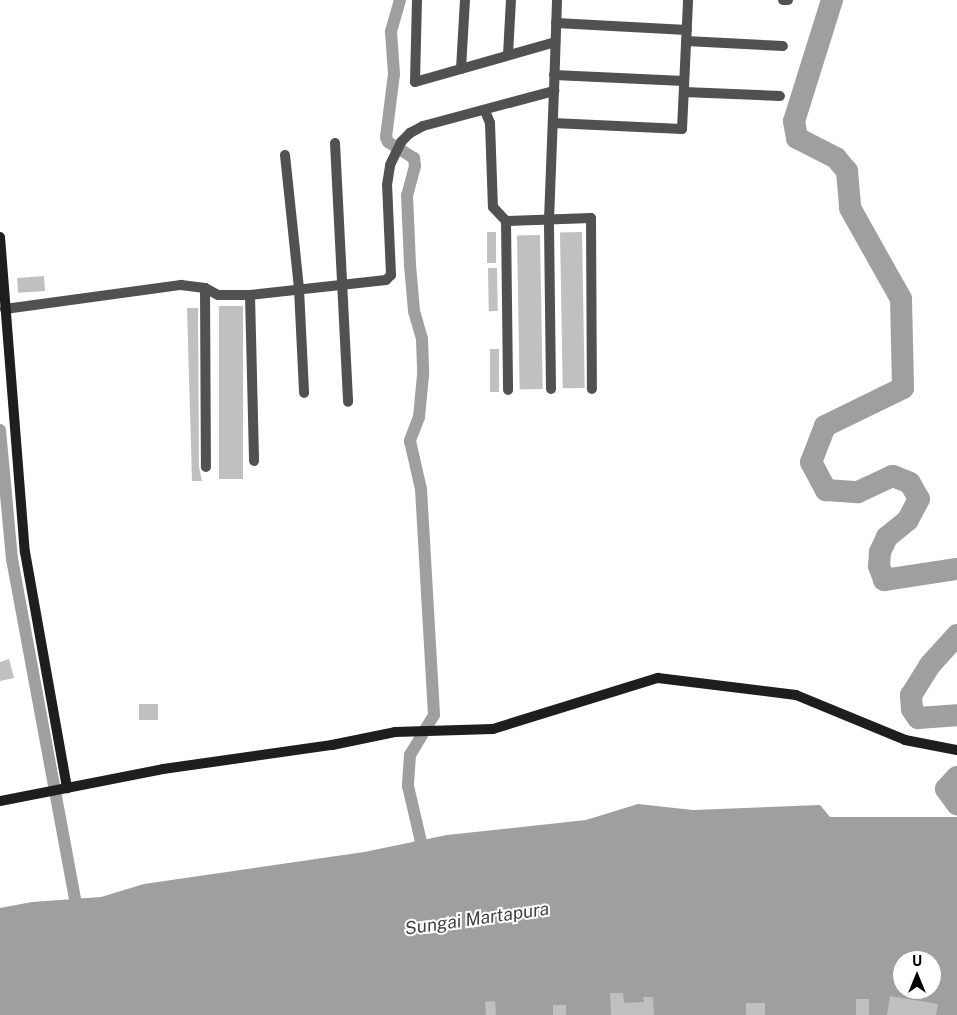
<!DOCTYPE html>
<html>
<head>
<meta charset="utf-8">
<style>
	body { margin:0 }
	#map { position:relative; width:957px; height:1015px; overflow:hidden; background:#fff; font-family:"Public Sans",sans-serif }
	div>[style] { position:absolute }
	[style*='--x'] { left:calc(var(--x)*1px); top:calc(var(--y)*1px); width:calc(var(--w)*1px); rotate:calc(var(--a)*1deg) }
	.water>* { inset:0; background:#9f9f9f }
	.canal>* { height:12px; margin:-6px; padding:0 6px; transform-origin:6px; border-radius:6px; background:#9f9f9f }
	.river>* { height:22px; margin:-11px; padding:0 11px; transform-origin:11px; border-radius:11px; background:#9f9f9f }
	.building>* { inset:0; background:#c0c0c0; transform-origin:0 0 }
	.street>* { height:10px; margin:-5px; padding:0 5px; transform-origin:5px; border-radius:5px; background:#515151 }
	.secondary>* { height:10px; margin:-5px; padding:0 5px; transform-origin:5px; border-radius:5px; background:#1e1e1e }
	span { translate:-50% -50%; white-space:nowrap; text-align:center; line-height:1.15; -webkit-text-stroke:4px #fff; paint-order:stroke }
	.water-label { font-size:18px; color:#404040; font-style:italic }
	.north { position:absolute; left:892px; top:950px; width:50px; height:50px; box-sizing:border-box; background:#fff; border:1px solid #999; border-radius:50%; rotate:0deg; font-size:14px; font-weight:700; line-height:20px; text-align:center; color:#000 }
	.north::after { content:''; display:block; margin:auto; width:18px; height:22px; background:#000; clip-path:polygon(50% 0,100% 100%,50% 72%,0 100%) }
</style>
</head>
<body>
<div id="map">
	<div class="water">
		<div style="clip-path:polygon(evenodd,638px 804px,693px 810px,820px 805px,830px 817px,957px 817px,957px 1015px,0 1015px,0 908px,32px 902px,101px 897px,144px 884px,364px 852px,447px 835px,586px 820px,638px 804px,902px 960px,932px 960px,932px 990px,902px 990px,902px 960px)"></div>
	</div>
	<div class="canal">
		<div style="--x:400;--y:0;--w:33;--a:106"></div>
		<div style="--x:391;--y:32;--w:42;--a:85.9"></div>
		<div style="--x:394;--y:74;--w:64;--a:97.2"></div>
		<div style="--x:386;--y:137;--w:5;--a:68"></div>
		<div style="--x:388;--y:142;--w:31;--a:32"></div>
		<div style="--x:414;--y:158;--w:8;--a:83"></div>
		<div style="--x:415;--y:166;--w:30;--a:105"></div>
		<div style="--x:407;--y:195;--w:70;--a:87.5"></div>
		<div style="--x:410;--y:265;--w:46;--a:85"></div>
		<div style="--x:414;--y:311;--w:29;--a:74"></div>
		<div style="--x:422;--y:339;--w:36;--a:88"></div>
		<div style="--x:423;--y:375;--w:42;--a:95.4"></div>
		<div style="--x:419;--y:417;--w:26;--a:111"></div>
		<div style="--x:410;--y:441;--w:49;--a:77.1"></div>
		<div style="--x:421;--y:489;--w:226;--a:86.7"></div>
		<div style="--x:434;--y:715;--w:47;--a:121"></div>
		<div style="--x:410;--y:755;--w:31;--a:94"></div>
		<div style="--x:408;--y:786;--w:71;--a:76.9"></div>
		<div style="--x:0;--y:430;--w:130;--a:84.7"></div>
		<div style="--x:12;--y:559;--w:361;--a:79.5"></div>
	</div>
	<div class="river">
		<div style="--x:832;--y:0;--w:127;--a:107.4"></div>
		<div style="--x:794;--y:121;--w:17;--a:80"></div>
		<div style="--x:797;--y:138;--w:44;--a:27.1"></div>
		<div style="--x:836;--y:158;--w:17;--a:50"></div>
		<div style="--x:847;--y:171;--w:37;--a:85"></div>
		<div style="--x:850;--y:208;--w:104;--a:60.7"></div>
		<div style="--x:901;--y:299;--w:89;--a:88.7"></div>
		<div style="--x:903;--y:388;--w:87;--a:154"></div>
		<div style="--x:825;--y:426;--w:39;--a:111"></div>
		<div style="--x:811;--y:462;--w:32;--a:62"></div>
		<div style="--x:826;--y:490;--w:32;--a:4"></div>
		<div style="--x:858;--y:492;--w:38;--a:-25"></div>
		<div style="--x:893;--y:476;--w:18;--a:22"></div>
		<div style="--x:910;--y:483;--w:18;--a:61"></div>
		<div style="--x:919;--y:499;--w:24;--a:118"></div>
		<div style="--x:908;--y:520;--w:27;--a:141"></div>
		<div style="--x:887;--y:537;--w:17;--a:115"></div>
		<div style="--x:880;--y:552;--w:14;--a:94"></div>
		<div style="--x:879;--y:566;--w:15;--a:70"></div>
		<div style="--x:884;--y:580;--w:74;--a:-8.6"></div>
		<div style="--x:957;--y:635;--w:40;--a:132"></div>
		<div style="--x:930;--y:665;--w:36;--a:122"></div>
		<div style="--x:911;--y:695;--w:14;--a:86"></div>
		<div style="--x:912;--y:709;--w:11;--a:56"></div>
		<div style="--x:918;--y:718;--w:39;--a:-4"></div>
		<div style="--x:957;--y:777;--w:16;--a:133"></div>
		<div style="--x:946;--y:789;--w:19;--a:54"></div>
	</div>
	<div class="building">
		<div style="left:487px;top:232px;width:9px;height:31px"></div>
		<div style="left:582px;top:232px;width:156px;height:22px;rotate:89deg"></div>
		<div style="left:540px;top:235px;width:154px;height:23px;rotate:89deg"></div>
		<div style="left:497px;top:268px;width:43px;height:9px;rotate:89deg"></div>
		<div style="left:44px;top:276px;width:15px;height:27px;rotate:86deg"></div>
		<div style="left:219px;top:306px;width:24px;height:173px"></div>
		<div style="clip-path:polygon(187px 308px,198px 308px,199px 467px,202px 481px,192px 481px)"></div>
		<div style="left:490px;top:349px;width:9px;height:43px"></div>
		<div style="clip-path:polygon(9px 659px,14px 678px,0 681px,0 662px)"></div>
		<div style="left:139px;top:704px;width:19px;height:16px"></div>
		<div style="clip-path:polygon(610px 993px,623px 993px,624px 1003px,644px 1002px,643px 997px,653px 997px,654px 1015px,611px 1015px)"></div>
		<div style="clip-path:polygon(890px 996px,938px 1004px,936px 1015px,887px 1015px)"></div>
		<div style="left:856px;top:999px;width:13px;height:16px"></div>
		<div style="left:495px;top:1001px;width:14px;height:10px;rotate:86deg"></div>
		<div style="left:746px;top:1003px;width:19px;height:12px"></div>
		<div style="left:553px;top:1005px;width:13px;height:10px"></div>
	</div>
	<div class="street">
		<div style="--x:417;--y:0;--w:82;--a:91.4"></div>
		<div style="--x:415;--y:82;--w:146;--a:-15.9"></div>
		<div style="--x:783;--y:0;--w:5;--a:0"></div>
		<div style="--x:556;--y:23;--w:131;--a:3.1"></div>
		<div style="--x:686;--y:41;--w:97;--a:3"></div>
		<div style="--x:508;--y:55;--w:55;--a:-86.9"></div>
		<div style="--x:461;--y:69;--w:69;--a:-86.7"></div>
		<div style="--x:554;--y:75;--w:130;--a:2.6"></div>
		<div style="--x:684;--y:92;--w:96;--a:2.4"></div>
		<div style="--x:485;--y:111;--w:13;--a:67"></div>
		<div style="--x:490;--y:123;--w:84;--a:88"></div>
		<div style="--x:493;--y:207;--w:19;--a:47"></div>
		<div style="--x:506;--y:221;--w:169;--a:89.3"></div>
		<div style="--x:553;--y:123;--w:129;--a:2.7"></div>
		<div style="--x:682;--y:129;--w:129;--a:-87.3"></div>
		<div style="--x:335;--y:143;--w:259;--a:87.1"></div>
		<div style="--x:285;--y:155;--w:135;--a:84"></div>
		<div style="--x:299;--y:289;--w:104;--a:87.2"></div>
		<div style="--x:506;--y:221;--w:85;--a:-2"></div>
		<div style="--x:591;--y:218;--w:171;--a:89.7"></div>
		<div style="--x:205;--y:288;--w:179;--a:89.7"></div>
		<div style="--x:250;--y:295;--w:166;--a:88.6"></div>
		<div style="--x:5;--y:309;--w:178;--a:-7.8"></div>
		<div style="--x:181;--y:285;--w:24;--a:7"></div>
		<div style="--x:205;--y:288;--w:15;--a:28"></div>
		<div style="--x:218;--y:295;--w:32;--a:0"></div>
		<div style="--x:250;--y:295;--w:137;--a:-6.3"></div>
		<div style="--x:386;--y:280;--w:7;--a:-45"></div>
		<div style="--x:391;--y:275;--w:90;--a:-92.5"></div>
		<div style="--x:387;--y:185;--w:20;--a:-81"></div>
		<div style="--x:390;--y:165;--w:25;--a:-64"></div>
		<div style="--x:401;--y:142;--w:13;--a:-45"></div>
		<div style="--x:410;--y:133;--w:15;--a:-28"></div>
		<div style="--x:423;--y:126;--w:136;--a:-15"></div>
		<div style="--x:554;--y:91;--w:91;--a:-88.1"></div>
		<div style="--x:551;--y:389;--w:169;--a:-90.7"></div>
		<div style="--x:549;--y:220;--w:129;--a:-87.8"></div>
	</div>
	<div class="secondary">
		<div style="--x:0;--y:237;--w:316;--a:85.5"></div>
		<div style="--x:25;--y:552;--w:240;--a:79.9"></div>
		<div style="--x:0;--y:801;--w:166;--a:-11.1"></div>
		<div style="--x:163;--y:769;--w:171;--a:-8.1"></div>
		<div style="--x:332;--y:745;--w:64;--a:-11.7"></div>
		<div style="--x:395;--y:732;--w:98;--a:-1.8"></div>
		<div style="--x:493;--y:729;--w:173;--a:-17.2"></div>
		<div style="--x:658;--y:678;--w:139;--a:7"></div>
		<div style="--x:796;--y:695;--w:118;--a:22.4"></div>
		<div style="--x:905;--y:740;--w:53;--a:10.9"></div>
	</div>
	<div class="water-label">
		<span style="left:477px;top:919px;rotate:-8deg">Sungai Martapura</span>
	</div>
	<div class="north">U</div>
</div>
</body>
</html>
